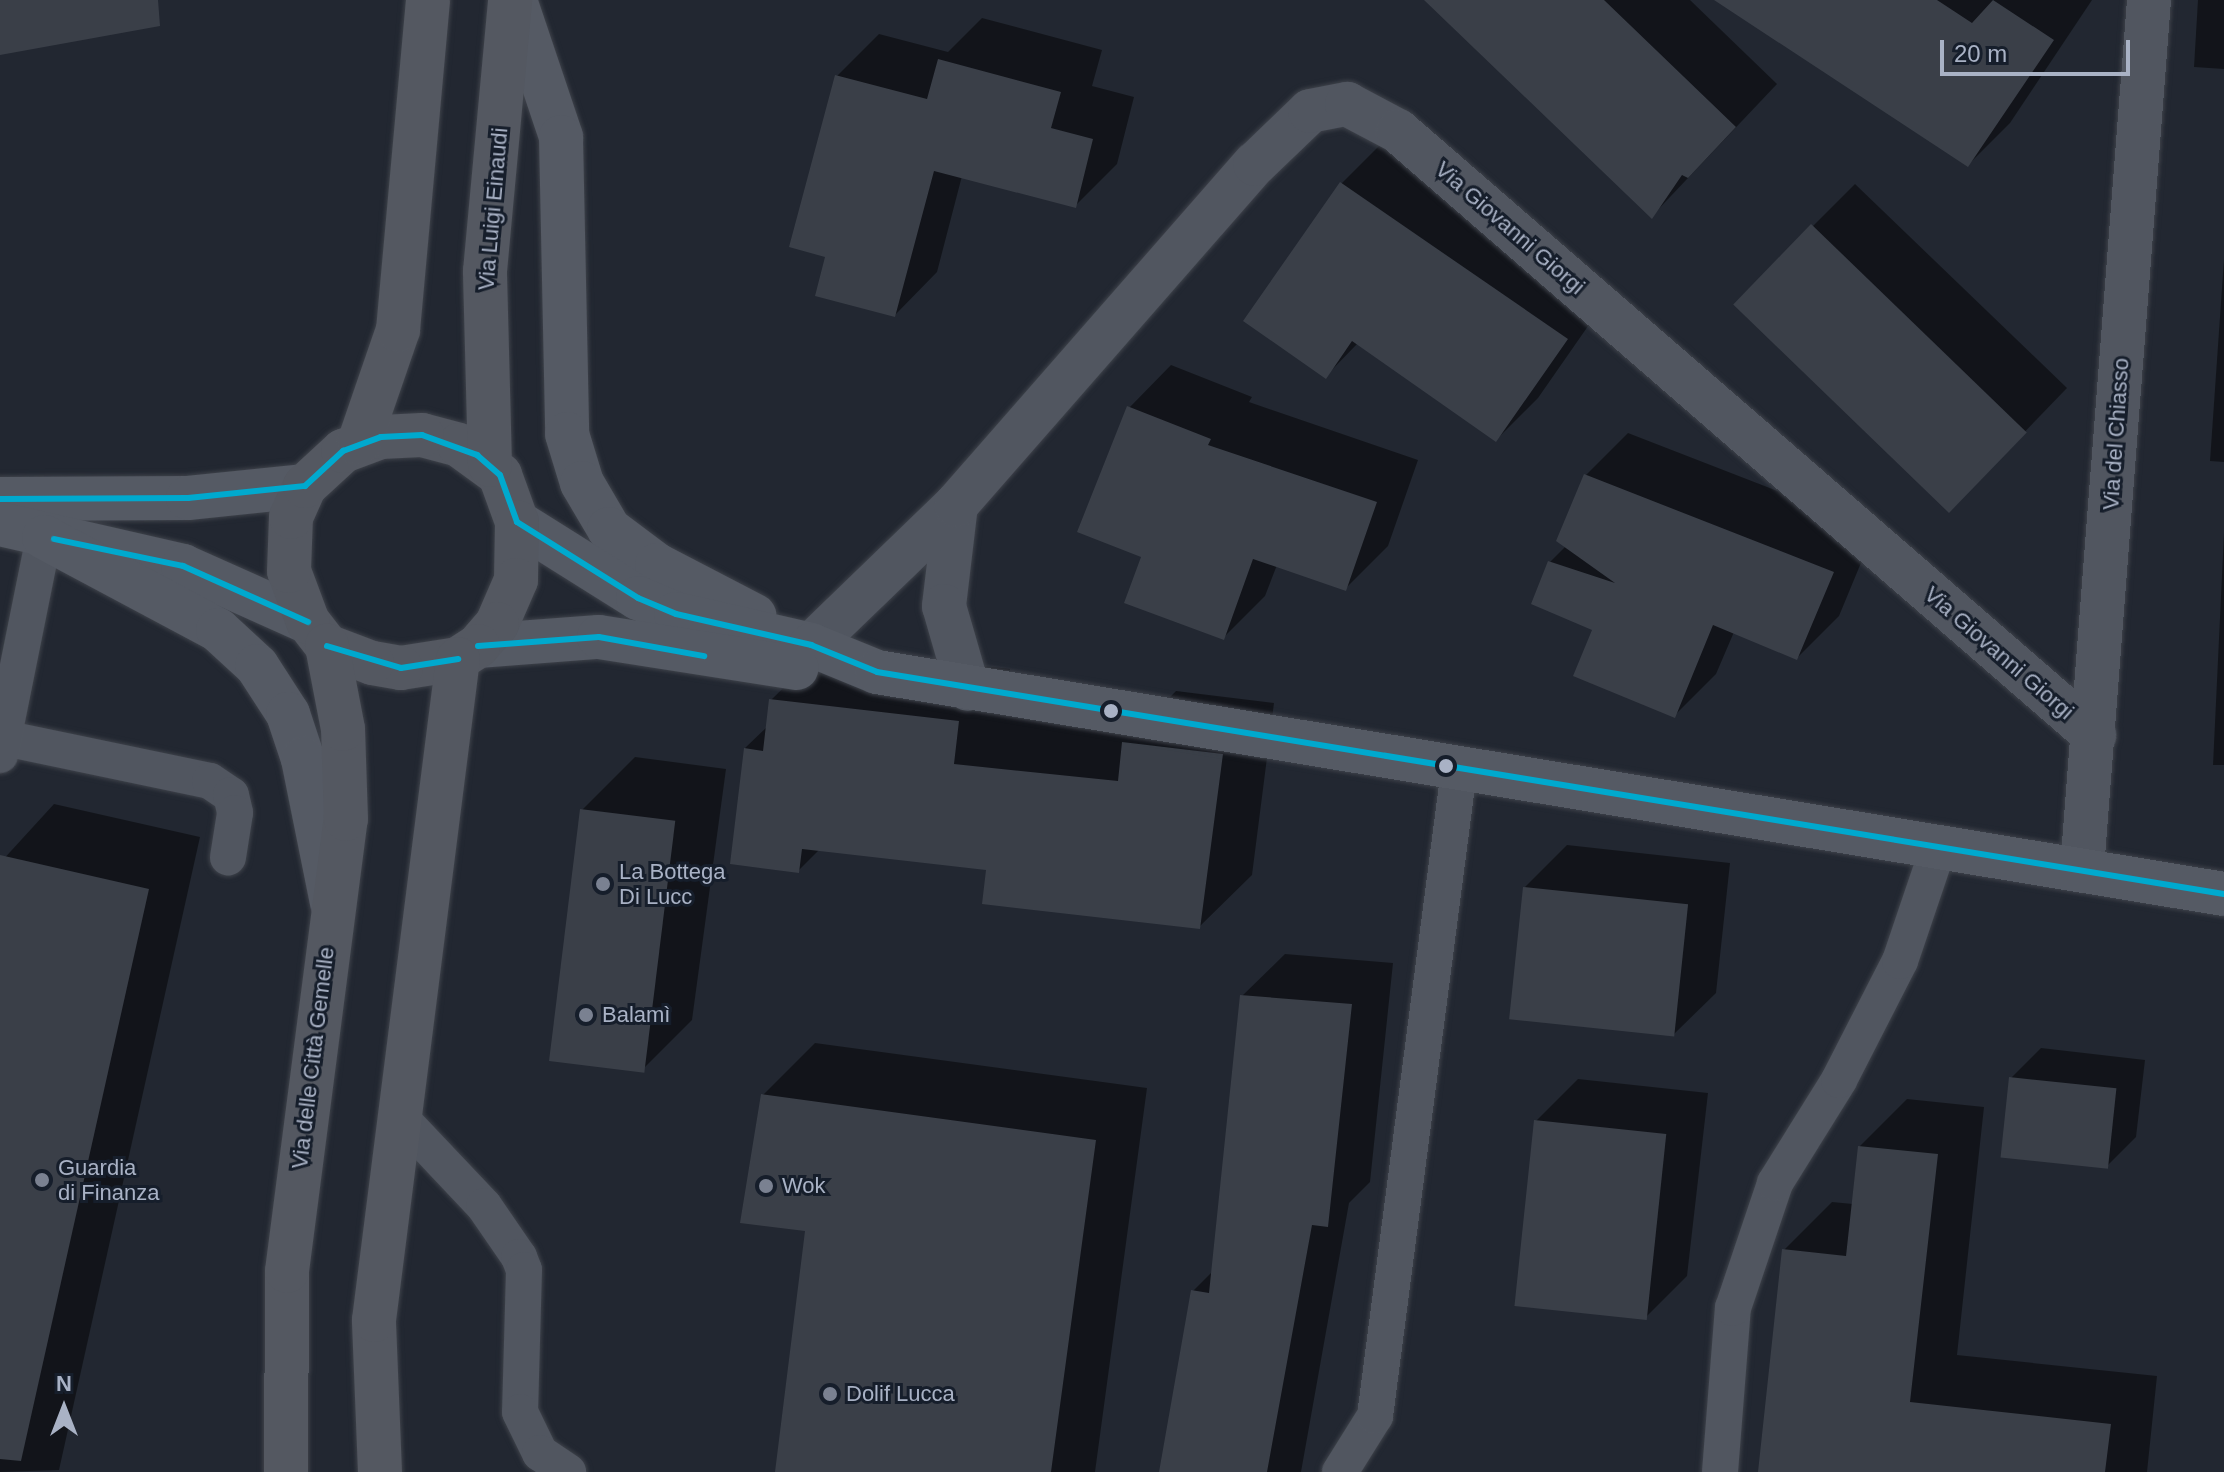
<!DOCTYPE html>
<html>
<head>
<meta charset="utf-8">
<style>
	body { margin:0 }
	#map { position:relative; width:2224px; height:1472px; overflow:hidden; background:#222731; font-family:Arial,sans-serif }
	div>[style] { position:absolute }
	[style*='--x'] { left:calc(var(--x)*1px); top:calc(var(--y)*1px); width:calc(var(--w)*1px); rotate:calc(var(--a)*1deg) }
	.shadow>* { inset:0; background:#0007 }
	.building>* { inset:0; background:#3a3f48; transform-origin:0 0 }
	.roads { filter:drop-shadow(0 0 2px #3e424a) drop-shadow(0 0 2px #3e424a) }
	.service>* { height:36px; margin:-18px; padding:0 18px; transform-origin:18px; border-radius:18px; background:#515660 }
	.minor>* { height:44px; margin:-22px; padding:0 22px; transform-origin:22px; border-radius:22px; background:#515660 }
	.secondary>* { height:44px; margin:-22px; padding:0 22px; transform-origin:22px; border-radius:22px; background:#555a64 }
	.primary>* { height:44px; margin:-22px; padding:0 22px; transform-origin:22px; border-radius:22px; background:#545861 }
	.bus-1>* { height:6px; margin:-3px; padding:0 3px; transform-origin:3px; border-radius:3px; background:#00a9ce }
	.dots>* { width:22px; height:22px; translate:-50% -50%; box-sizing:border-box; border:4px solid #161e2b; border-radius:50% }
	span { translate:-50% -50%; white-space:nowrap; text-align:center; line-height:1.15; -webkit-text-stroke:6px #161e2b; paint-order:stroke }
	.street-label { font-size:22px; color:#a9b2c5 }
	.poi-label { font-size:22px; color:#a9b2c5 }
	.left { translate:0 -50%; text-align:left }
	.north { position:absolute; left:24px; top:1368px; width:80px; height:80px; -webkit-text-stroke:6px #161e2b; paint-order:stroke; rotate:0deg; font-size:22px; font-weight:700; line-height:32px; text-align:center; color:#a9b2c5 }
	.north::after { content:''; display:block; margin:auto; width:28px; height:36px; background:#a9b2c5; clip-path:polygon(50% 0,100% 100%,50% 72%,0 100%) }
	.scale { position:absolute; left:1940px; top:40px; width:190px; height:36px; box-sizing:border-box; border:4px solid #a9b2c5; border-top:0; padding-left:10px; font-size:24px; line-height:28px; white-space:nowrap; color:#a9b2c5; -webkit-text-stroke:6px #161e2b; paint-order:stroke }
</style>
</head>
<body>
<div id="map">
	<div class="shadow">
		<div style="clip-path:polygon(1427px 0,1690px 0,1777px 84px,1652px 216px)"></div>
		<div style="clip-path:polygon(1776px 0,2092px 0,2010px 123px,1968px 165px)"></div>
		<div style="clip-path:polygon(2198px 0,2224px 0,2224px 69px,2194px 67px)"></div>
		<div style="clip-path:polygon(982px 18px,1102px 50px,1092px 86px,1134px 97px,1117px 164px,1075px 206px,962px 176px,937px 272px,895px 315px,827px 255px,837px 76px,879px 34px,948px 52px)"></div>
		<div style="clip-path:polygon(1384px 141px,1609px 296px,1538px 398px,1496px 440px,1358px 343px,1326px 376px,1342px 183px)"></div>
		<div style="clip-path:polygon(1855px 184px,2067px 388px,1990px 468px,1813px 226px)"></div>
		<div style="clip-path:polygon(2224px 259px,2224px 462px,2210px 461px)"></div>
		<div style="clip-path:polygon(1171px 365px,1252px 397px,1249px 402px,1418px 460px,1388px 546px,1346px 588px,1277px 565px,1265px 596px,1223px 638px,1144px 556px,1129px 408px)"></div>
		<div style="clip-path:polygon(1628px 433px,1875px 529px,1839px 616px,1797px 658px,1734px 632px,1716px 674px,1674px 716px,1594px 629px,1550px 562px,1566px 546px,1586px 475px)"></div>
		<div style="clip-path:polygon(2224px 533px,2224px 765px,2213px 765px)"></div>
		<div style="clip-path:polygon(824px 648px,1010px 669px,1005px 712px,1141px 727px,1176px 691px,1274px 703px,1252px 875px,1199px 927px,988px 868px,820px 849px,798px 871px,745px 748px,768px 726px,771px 700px)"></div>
		<div style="clip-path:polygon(635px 757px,726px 769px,692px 1020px,640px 1072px,582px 810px)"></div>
		<div style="clip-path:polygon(54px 804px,200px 837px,59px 1470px,0 1472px,0 863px)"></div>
		<div style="clip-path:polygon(1567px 845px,1730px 863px,1716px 993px,1673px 1035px,1525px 887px)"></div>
		<div style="clip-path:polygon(1285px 954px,1393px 963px,1370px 1182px,1349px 1203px,1301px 1472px,1161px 1472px,1193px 1291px,1214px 1270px,1242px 996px)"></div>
		<div style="clip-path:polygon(815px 1043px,1147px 1088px,1095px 1472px,777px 1472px,807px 1229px,763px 1095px)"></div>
		<div style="clip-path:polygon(2041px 1048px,2145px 1060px,2136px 1137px,2106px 1167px,2011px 1078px)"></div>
		<div style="clip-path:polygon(1578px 1079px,1708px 1093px,1687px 1276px,1645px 1318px,1536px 1121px)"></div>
		<div style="clip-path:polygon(1907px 1099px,1984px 1107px,1957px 1355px,2157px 1376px,2147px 1472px,1760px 1472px,1784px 1250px,1832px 1202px,1853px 1204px,1860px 1146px)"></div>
	</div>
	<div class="building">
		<div style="clip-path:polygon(0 0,158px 0,160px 26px,0 55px)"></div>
		<div style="clip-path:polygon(1424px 0,1604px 0,1736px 127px,1688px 178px,1682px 175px,1652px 219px)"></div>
		<div style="clip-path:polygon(1714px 0,1937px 0,1972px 23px,1993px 0,2054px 40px,1968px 167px)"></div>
		<div style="clip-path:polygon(938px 59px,1061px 92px,1051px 128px,1093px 139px,1076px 208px,934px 171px,895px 317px,815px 296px,825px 257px,789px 247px,835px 75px,927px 99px)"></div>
		<div style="clip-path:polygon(1340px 182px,1568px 339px,1496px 442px,1352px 341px,1326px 379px,1243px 321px)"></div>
		<div style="left:1811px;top:224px;width:300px;height:112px;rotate:44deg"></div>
		<div style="clip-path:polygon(1127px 406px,1211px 439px,1208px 445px,1377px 502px,1346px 591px,1253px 559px,1224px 640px,1124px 603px,1141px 557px,1077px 532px)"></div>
		<div style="clip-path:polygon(1584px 474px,1834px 572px,1797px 660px,1713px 625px,1675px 718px,1573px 676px,1592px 630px,1531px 604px,1548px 561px,1615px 583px,1556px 541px)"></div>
		<div style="clip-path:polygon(769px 699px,959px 721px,954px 764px,1118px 781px,1122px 742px,1223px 754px,1200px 929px,982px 904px,986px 870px,802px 849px,799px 873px,730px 864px,744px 748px,763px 751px)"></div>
		<div style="left:580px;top:809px;width:96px;height:254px;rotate:7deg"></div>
		<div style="clip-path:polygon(0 855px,149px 889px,21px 1461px,0 1459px)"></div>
		<div style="left:1523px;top:887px;width:166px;height:133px;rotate:6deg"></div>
		<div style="clip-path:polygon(1240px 995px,1352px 1004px,1328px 1227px,1312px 1225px,1267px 1472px,1159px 1472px,1191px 1290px,1209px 1293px)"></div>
		<div style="left:2009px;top:1077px;width:108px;height:81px;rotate:6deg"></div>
		<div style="clip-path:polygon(761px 1094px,1096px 1140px,1051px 1472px,775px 1472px,805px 1231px,740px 1223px)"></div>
		<div style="left:1534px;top:1120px;width:133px;height:187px;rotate:6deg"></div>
		<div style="clip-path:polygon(1858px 1146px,1938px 1154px,1910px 1402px,2111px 1424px,2105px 1472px,1758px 1472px,1782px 1249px,1846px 1256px)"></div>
	</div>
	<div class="roads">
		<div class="service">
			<div style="--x:4;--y:738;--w:210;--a:11.8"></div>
			<div style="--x:210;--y:781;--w:25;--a:34"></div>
			<div style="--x:231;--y:795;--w:18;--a:77"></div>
			<div style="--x:235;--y:813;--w:45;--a:99"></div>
			<div style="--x:0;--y:755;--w:222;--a:-78.6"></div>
			<div style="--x:398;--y:1115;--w:125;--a:46.6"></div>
			<div style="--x:484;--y:1206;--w:62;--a:55.5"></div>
			<div style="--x:519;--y:1257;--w:14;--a:69"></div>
			<div style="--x:524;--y:1270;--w:142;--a:91.6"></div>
			<div style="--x:520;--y:1412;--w:46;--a:64"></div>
			<div style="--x:540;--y:1453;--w:34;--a:34"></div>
			<div style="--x:1340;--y:1472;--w:66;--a:-58"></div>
			<div style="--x:1375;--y:1416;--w:651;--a:-82.59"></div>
			<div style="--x:1720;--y:1472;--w:165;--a:-85.5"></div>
			<div style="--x:1733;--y:1308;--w:132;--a:-71.4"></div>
			<div style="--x:1775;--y:1183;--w:121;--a:-58.1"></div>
			<div style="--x:1839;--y:1080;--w:134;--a:-62.9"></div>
			<div style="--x:1900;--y:961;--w:118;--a:-71.3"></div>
		</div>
		<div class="minor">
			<div style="--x:956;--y:505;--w:102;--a:96.8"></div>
			<div style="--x:944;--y:606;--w:86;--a:73.9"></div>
			<div style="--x:811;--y:645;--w:202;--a:-44"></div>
			<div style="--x:956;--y:505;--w:454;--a:-48.8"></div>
			<div style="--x:1255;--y:164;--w:76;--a:-43.9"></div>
			<div style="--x:1310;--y:111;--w:38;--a:-11"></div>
			<div style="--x:1347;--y:104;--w:58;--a:27.9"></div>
			<div style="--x:1398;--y:131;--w:922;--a:40.95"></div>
			<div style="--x:2082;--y:869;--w:872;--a:-85.59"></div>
		</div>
		<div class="secondary">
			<div style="--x:515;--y:0;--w:145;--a:71.4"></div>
			<div style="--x:561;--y:137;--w:297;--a:88.8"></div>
			<div style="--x:567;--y:434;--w:51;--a:73"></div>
			<div style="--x:582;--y:483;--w:53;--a:59.6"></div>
			<div style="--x:609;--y:529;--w:60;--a:36.9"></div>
			<div style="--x:657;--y:565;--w:110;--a:27.5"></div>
			<div style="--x:0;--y:499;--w:188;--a:-0.3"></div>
			<div style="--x:188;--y:498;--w:118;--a:-5.9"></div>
			<div style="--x:517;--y:522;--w:143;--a:32.1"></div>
			<div style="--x:638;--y:598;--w:41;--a:22.8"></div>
			<div style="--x:676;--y:614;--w:139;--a:12.9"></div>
			<div style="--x:811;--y:645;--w:71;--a:22.2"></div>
			<div style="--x:877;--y:672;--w:1365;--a:9.36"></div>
			<div style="--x:0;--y:524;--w:188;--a:12.9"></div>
			<div style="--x:183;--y:566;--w:137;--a:24.1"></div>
			<div style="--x:44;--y:537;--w:197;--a:28.1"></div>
			<div style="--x:218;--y:630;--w:53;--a:42.7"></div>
			<div style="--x:257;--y:666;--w:57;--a:57.1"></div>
			<div style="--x:288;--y:714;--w:47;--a:71.6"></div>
			<div style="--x:303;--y:759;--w:147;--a:78.6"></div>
			<div style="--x:478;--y:646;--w:121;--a:-4.3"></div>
			<div style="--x:599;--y:637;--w:200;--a:8.9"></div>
		</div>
		<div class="primary">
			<div style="--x:422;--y:435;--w:38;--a:15"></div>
			<div style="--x:459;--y:445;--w:51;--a:36.2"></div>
			<div style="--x:500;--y:475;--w:50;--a:70.1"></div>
			<div style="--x:517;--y:522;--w:58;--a:91"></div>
			<div style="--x:516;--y:580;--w:48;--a:113.4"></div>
			<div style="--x:497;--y:624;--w:29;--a:131"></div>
			<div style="--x:478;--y:646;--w:24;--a:147"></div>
			<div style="--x:458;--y:659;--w:58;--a:171"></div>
			<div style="--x:401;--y:668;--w:29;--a:-170"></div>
			<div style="--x:372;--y:663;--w:48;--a:-159.3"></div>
			<div style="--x:327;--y:646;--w:31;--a:-128"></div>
			<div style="--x:308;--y:622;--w:54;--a:-110.4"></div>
			<div style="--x:289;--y:571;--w:54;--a:-87.9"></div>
			<div style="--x:291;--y:517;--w:34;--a:-66"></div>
			<div style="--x:305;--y:486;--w:52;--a:-42.6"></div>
			<div style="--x:343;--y:451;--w:40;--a:-20.2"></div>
			<div style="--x:381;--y:437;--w:41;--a:-2.8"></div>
			<div style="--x:359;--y:443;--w:120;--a:-71"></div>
			<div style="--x:398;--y:330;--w:331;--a:-84.8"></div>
			<div style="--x:490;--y:465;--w:194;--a:-91.5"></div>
			<div style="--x:485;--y:271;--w:272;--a:-84.7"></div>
			<div style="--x:286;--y:1472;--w:201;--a:-89.7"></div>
			<div style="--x:287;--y:1271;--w:456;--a:-82.6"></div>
			<div style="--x:346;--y:819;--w:90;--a:-91.9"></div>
			<div style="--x:343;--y:729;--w:85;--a:-100.9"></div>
			<div style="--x:380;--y:1472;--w:152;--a:-92.3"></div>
			<div style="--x:374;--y:1320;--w:666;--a:-82.76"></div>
		</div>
	</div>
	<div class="bus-1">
		<div style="--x:0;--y:499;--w:188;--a:-0.3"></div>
		<div style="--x:188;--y:498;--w:118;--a:-5.9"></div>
		<div style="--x:305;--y:486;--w:52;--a:-42.6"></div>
		<div style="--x:343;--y:451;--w:40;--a:-20.2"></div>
		<div style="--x:381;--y:437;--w:41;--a:-2.8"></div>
		<div style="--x:422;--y:435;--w:59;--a:20"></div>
		<div style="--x:477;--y:455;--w:30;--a:41"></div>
		<div style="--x:500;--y:475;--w:50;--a:70.1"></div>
		<div style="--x:517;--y:522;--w:143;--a:32.1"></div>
		<div style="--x:638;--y:598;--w:41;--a:22.8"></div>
		<div style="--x:676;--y:614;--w:139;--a:12.9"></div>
		<div style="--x:811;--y:645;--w:71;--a:22.2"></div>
		<div style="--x:877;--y:672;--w:1365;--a:9.36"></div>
		<div style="--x:54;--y:539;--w:132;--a:11.8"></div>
		<div style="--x:183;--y:566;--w:137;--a:24.1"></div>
		<div style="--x:327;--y:646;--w:77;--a:16.6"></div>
		<div style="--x:401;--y:668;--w:58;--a:-9"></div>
		<div style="--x:478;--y:646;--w:121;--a:-4.3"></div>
		<div style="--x:599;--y:637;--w:107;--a:10.3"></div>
	</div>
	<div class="dots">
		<div style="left:1111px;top:711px;background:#a9b2c5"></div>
		<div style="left:1446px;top:766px;background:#a9b2c5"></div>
		<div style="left:603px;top:884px;background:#7a8191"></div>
		<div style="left:586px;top:1015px;background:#7a8191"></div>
		<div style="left:42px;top:1180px;background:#7a8191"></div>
		<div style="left:766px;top:1186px;background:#7a8191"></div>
		<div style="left:830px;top:1394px;background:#7a8191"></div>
	</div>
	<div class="street-label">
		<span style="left:493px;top:209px;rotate:-85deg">Via Luigi Einaudi</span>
		<span style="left:1510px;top:228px;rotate:41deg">Via Giovanni Giorgi</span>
		<span style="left:2116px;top:434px;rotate:-86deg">Via del Chiasso</span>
		<span style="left:1999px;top:653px;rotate:41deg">Via Giovanni Giorgi</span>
		<span style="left:313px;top:1058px;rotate:-83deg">Via delle Città Gemelle</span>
	</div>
	<div class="poi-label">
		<span class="left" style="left:619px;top:884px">La Bottega<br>Di Lucc</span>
		<span class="left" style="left:602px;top:1015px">Balamì</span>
		<span class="left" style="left:58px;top:1180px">Guardia<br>di Finanza</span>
		<span class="left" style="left:782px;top:1186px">Wok</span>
		<span class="left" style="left:846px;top:1394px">Dolif Lucca</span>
	</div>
	<div class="north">N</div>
	<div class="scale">20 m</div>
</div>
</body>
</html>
